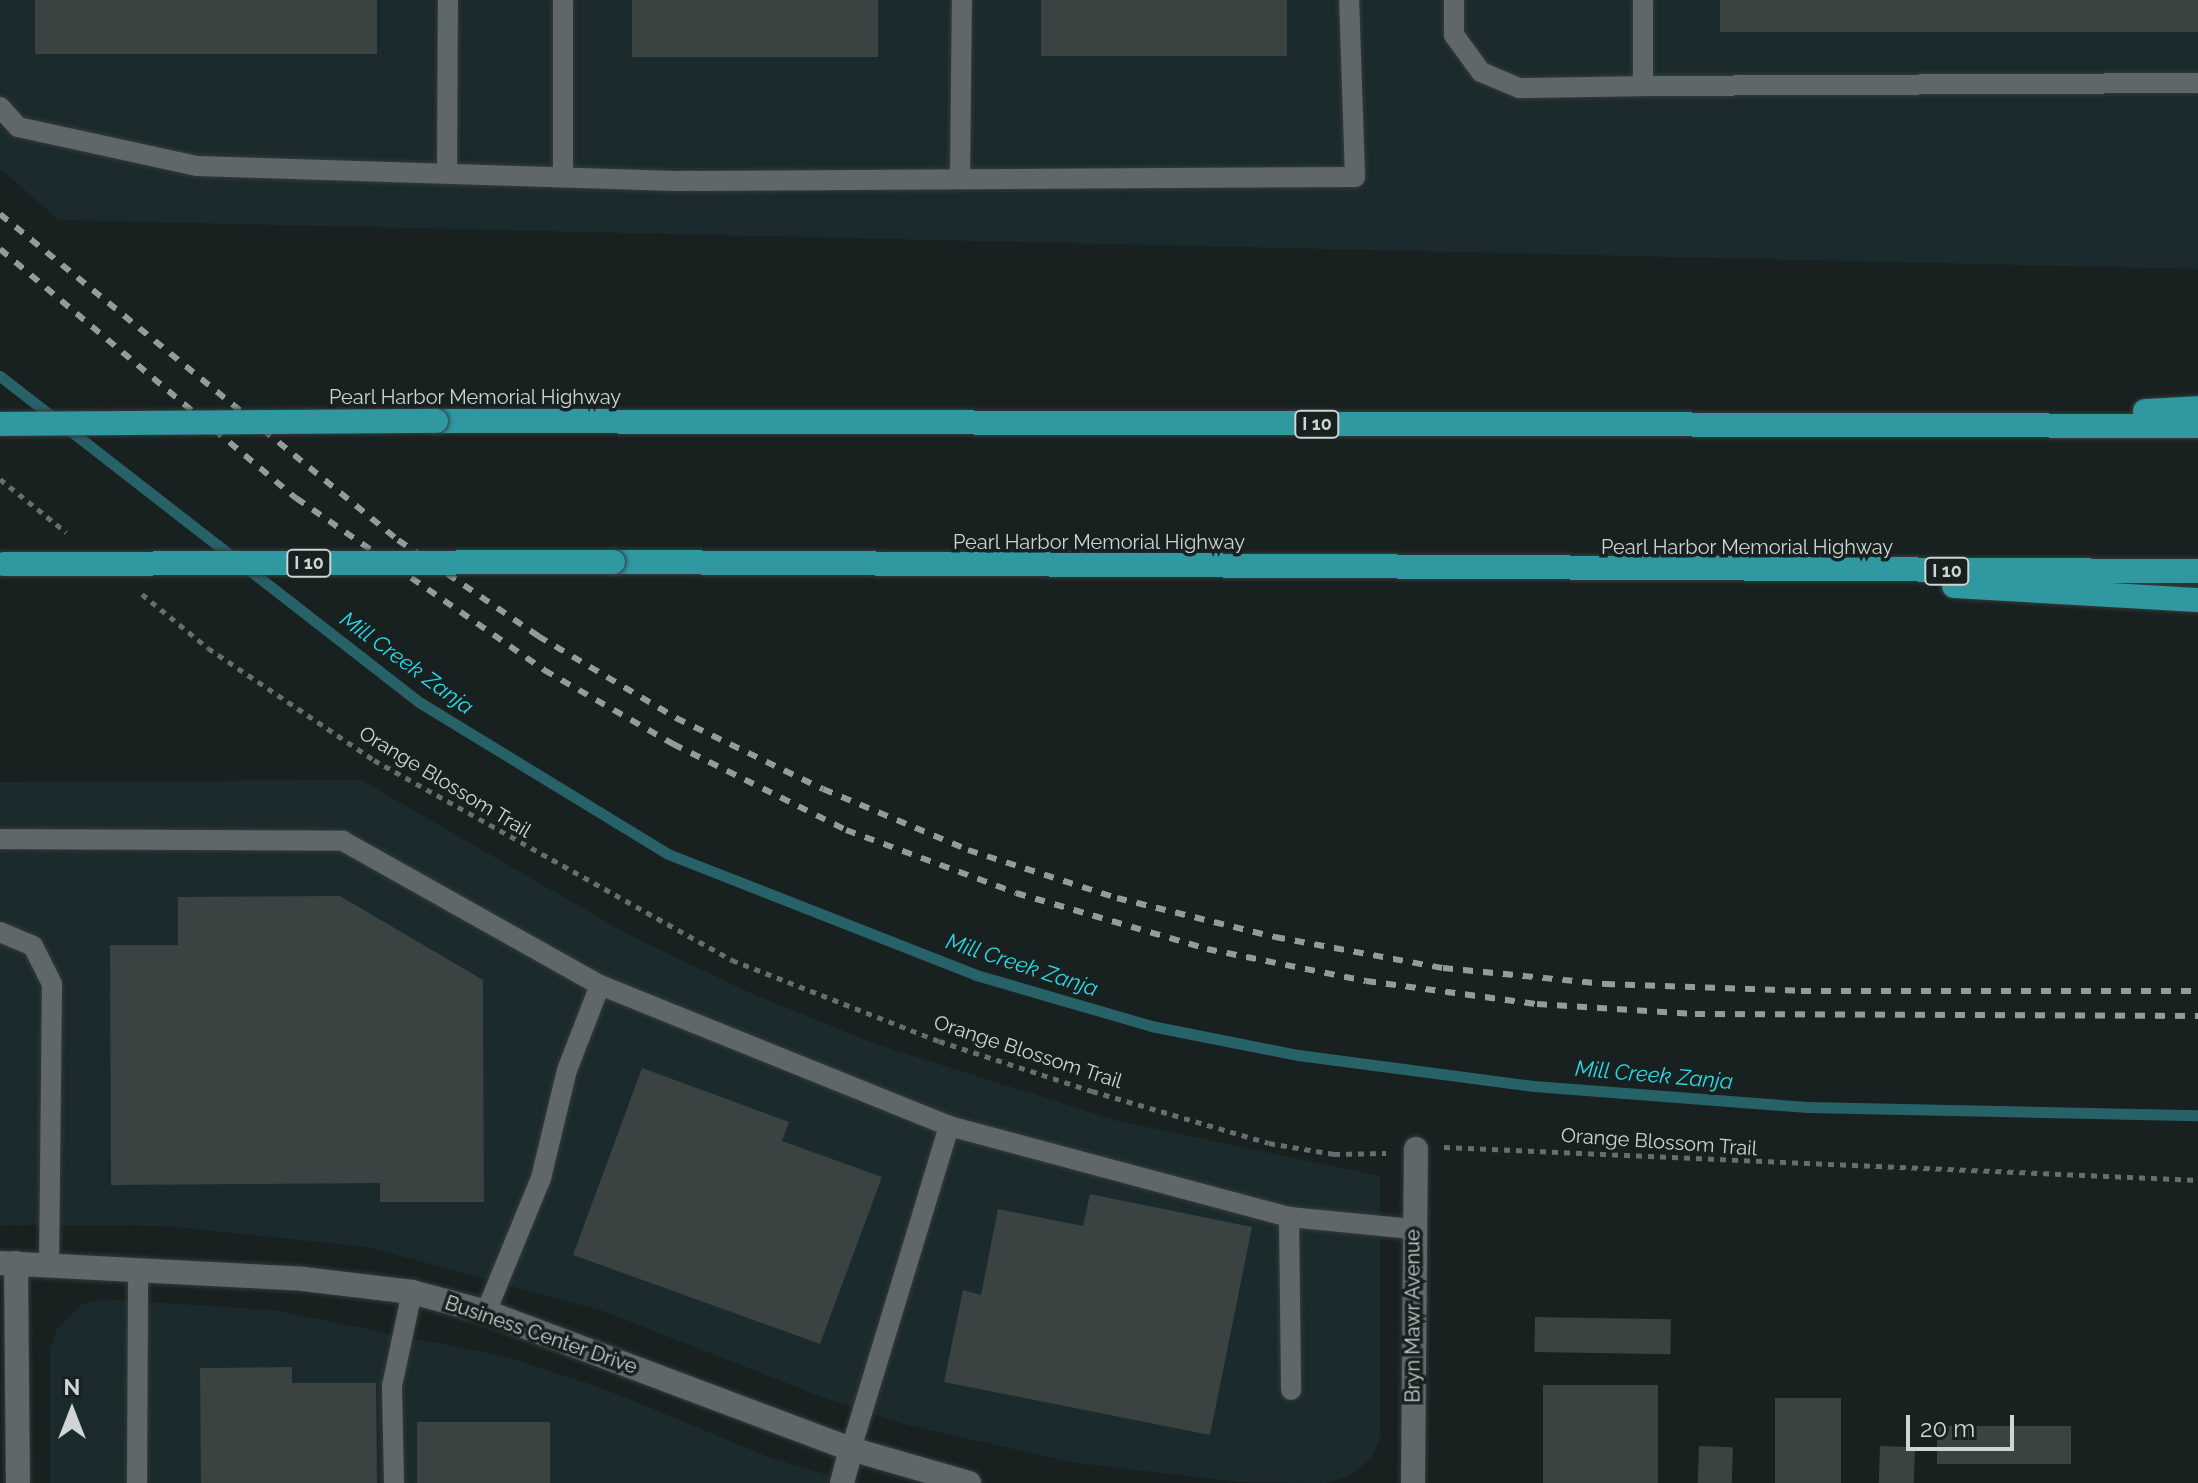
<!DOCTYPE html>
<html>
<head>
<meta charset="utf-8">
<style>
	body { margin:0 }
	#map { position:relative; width:2198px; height:1483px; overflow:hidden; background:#182020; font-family:Raleway,sans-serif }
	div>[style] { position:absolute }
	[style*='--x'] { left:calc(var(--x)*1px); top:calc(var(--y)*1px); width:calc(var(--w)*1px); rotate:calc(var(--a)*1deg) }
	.built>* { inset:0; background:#1b2a2c }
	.stream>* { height:11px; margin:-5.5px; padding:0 5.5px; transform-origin:5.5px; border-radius:5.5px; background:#276268 }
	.building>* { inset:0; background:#3a4242; transform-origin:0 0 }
	.path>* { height:5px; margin-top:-2.5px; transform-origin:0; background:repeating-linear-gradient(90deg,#676e6e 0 6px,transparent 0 12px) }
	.roads { filter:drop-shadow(0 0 2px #353a3a) drop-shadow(0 0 2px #353a3a) }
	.lane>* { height:20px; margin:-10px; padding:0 10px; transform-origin:10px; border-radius:10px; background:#5f6768 }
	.street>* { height:24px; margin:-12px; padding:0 12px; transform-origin:12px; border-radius:12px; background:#5f6768 }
	.highway>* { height:24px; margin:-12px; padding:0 12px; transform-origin:12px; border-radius:12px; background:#2f98a1 }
	.rail>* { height:6px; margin-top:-3px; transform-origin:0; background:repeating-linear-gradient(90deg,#959b9b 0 10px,transparent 0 20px) }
	.bridges { filter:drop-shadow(0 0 2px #353a3a) drop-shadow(0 0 2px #353a3a) }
	.highway-bridge>* { height:24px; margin:-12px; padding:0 12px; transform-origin:12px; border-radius:12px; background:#2f98a1 }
	span { translate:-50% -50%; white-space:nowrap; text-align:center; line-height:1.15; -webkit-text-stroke:7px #182020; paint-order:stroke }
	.shield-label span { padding:2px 6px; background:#182020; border:2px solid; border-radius:6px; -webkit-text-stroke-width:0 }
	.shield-label { font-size:18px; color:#cfd4d4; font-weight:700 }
	.street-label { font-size:20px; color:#cfd4d4 }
	.water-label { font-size:22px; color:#2ad9e7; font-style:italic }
	.north { position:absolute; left:32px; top:1371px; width:80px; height:80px; -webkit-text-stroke:6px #182020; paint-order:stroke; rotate:0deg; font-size:22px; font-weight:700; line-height:32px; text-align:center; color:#cfd4d4 }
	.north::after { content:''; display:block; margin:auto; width:28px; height:36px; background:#cfd4d4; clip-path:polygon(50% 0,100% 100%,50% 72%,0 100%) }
	.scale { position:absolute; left:1906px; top:1415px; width:108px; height:36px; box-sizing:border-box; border:4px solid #cfd4d4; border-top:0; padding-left:10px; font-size:24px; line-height:28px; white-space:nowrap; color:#cfd4d4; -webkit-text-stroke:6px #182020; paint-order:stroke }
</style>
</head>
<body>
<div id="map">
	<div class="built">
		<div style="clip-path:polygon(0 0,2198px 0,2198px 269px,59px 220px,0 169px)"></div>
		<div style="clip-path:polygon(361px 780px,631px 936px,757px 996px,876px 1044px,1118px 1121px,1380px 1176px,1380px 1437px,1372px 1458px,1347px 1477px,1325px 1483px,1240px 1482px,1076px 1463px,911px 1426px,827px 1399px,603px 1311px,367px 1247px,165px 1226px,0 1225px,0 782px)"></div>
		<div style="clip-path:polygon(103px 1299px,273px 1310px,508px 1357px,602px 1388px,771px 1458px,828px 1475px,828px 1483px,50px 1483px,50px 1351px,57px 1329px,81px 1305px)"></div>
	</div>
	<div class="stream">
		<div style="--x:0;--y:376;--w:531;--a:37.88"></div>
		<div style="--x:419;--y:702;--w:292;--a:31.4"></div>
		<div style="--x:668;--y:854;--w:331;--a:21.4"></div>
		<div style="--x:976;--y:975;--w:182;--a:16.2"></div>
		<div style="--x:1151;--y:1026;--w:150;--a:11.2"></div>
		<div style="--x:1298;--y:1055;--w:238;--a:7.5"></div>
		<div style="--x:1534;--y:1086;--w:274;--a:4.4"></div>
		<div style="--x:1807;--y:1107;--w:391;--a:1.2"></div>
	</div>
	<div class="building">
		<div style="left:35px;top:0;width:342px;height:54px"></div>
		<div style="left:632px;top:0;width:246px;height:57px"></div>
		<div style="left:1041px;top:0;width:246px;height:56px"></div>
		<div style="left:1720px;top:0;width:478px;height:32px"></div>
		<div style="clip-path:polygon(340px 896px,483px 980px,484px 1202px,380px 1202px,380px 1183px,111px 1185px,110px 945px,178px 945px,178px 897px)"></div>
		<div style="clip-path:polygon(642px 1068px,789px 1122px,782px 1141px,882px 1177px,820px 1344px,573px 1255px)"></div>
		<div style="clip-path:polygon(1090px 1194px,1252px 1227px,1210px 1435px,944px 1382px,963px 1290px,981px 1295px,998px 1209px,1083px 1226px)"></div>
		<div style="left:1535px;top:1317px;width:136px;height:35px;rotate:1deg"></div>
		<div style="clip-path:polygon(292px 1367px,292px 1383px,376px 1383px,377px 1483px,201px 1483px,200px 1368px)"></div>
		<div style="left:1543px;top:1385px;width:115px;height:98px"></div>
		<div style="left:1775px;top:1398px;width:66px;height:85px"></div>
		<div style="left:417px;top:1422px;width:133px;height:61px"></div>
		<div style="left:1937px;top:1426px;width:134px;height:38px"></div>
		<div style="left:1699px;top:1446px;width:34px;height:37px;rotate:2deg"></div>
		<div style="left:1880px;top:1446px;width:35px;height:37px;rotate:2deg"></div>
	</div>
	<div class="path">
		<div style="--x:0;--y:479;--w:85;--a:38.8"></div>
		<div style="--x:142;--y:594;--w:85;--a:39.3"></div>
		<div style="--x:208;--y:648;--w:200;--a:34"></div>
		<div style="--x:374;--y:760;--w:410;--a:29.2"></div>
		<div style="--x:732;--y:960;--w:222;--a:21.4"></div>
		<div style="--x:939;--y:1041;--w:161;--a:18.1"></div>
		<div style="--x:1092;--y:1091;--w:184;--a:16.4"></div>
		<div style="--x:1269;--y:1143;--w:66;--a:9.6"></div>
		<div style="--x:1334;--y:1154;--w:52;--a:-1.1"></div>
		<div style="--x:1444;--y:1147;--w:755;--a:2.51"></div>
	</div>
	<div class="roads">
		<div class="lane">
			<div style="--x:563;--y:0;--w:177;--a:90"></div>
			<div style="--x:1454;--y:0;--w:35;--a:90"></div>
			<div style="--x:1454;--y:35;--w:46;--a:53.9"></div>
			<div style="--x:1481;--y:72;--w:41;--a:22.8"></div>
			<div style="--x:1519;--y:88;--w:124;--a:-0.9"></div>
			<div style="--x:1643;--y:0;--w:86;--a:90"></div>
			<div style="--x:1643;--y:86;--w:555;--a:-0.31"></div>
			<div style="--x:0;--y:107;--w:27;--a:48"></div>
			<div style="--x:18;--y:127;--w:183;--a:12.3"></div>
			<div style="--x:197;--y:166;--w:479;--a:1.8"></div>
			<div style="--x:676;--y:181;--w:679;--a:-0.34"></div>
			<div style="--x:1355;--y:177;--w:177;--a:-91.9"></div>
			<div style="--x:447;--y:173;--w:173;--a:-89.7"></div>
			<div style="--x:960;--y:179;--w:179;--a:-89.4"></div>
			<div style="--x:0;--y:839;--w:343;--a:0.3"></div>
			<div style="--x:343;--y:841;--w:295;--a:29.3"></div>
			<div style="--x:600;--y:985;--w:91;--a:111.2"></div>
			<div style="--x:567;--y:1070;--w:111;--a:103.5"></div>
			<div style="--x:541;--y:1178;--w:145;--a:112.3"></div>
			<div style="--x:0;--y:932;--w:36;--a:23"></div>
			<div style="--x:33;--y:946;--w:42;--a:63.4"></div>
			<div style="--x:52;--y:984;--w:281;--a:90.6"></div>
			<div style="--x:600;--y:985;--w:376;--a:22"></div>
			<div style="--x:1289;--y:1217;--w:173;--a:89.3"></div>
			<div style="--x:851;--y:1449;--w:338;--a:-73.1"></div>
			<div style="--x:949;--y:1126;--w:352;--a:15"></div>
			<div style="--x:1289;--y:1217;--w:124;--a:5.6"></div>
			<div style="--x:137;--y:1483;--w:214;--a:-89.7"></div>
			<div style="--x:394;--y:1483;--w:97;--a:-91.2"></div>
			<div style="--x:392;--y:1386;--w:96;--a:-78"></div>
		</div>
		<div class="street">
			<div style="--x:0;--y:1263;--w:303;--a:3"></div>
			<div style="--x:303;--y:1279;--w:110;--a:6.8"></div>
			<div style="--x:412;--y:1292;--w:77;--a:15.1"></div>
			<div style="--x:486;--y:1312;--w:390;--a:20.6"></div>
			<div style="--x:851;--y:1449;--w:123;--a:16.1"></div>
			<div style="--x:16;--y:1263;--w:220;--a:89.5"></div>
			<div style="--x:842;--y:1483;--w:35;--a:-75"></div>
			<div style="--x:1413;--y:1483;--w:334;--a:-89.5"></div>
		</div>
		<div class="highway">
			<div style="--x:2145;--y:411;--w:53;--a:-3.2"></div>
			<div style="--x:436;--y:421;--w:1762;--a:0.16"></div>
			<div style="--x:613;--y:562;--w:1585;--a:0.33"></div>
			<div style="--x:1954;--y:586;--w:244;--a:3.3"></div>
		</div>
	</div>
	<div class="rail">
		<div style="--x:0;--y:214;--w:514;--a:39.32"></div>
		<div style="--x:398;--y:540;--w:170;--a:34.4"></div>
		<div style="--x:538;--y:636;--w:161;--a:30.7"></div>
		<div style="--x:676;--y:718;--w:163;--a:25.8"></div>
		<div style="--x:823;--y:789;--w:157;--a:22.8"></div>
		<div style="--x:968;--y:850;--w:157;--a:17.9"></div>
		<div style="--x:1117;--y:898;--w:163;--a:13.9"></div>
		<div style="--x:1275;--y:937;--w:171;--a:10.5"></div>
		<div style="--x:1443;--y:968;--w:163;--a:5.6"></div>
		<div style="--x:1605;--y:984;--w:196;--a:2"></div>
		<div style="--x:1801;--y:991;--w:397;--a:0"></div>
		<div style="--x:0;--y:249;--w:387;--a:40.1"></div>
		<div style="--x:296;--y:498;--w:302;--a:34.7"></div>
		<div style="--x:544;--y:670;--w:149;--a:29.8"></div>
		<div style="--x:673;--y:744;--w:193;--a:26.4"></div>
		<div style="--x:846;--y:830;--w:181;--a:20.3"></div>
		<div style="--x:1016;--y:893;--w:199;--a:16.3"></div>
		<div style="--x:1207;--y:949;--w:162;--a:11.4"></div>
		<div style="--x:1366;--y:981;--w:173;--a:7.7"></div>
		<div style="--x:1537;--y:1004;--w:158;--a:3.6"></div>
		<div style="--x:1695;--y:1014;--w:503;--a:0.23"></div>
	</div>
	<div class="bridges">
		<div class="highway-bridge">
			<div style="--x:0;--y:424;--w:436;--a:-0.4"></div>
			<div style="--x:4;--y:564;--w:609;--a:-0.19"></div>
		</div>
	</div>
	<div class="shield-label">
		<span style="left:1317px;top:424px">I 10</span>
		<span style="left:309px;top:563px">I 10</span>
		<span style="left:1947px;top:571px">I 10</span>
	</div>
	<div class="street-label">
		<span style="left:475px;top:397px">Pearl Harbor Memorial Highway</span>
		<span style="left:1099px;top:542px">Pearl Harbor Memorial Highway</span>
		<span style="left:1747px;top:547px">Pearl Harbor Memorial Highway</span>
		<span style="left:445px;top:782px;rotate:31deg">Orange Blossom Trail</span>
		<span style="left:1028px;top:1052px;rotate:18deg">Orange Blossom Trail</span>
		<span style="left:1659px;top:1142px;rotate:4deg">Orange Blossom Trail</span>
		<span style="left:1413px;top:1316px;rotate:-90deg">Bryn Mawr Avenue</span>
		<span style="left:541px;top:1335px;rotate:19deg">Business Center Drive</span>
	</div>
	<div class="water-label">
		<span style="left:407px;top:663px;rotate:36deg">Mill Creek Zanja</span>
		<span style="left:1022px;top:965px;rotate:18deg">Mill Creek Zanja</span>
		<span style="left:1654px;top:1075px;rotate:5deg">Mill Creek Zanja</span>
	</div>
	<div class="north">N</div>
	<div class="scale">20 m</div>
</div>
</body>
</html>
